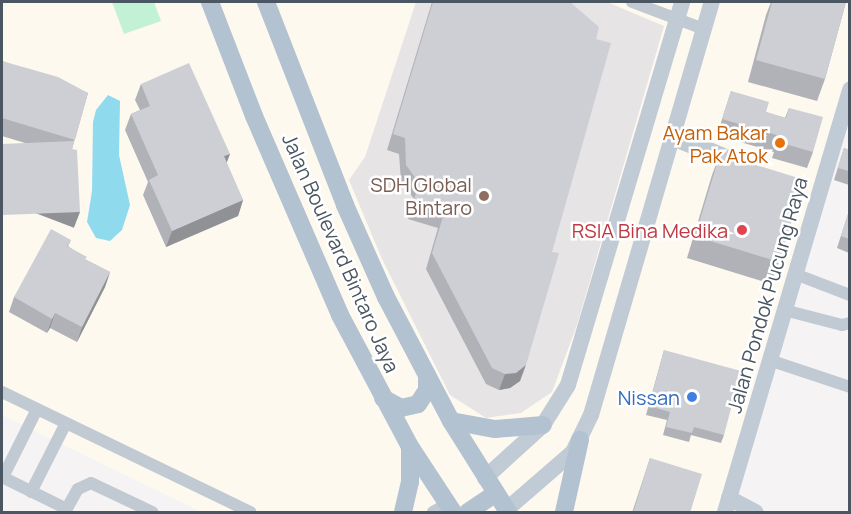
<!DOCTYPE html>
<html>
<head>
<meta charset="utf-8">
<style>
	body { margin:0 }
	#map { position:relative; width:851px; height:514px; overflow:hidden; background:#f5f3f3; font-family:Manrope,sans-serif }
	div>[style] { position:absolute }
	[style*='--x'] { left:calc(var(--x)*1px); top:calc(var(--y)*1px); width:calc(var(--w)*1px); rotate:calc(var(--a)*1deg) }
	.commercial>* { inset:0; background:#fdf9ef }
	.education>* { inset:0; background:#e6e4e5 }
	.green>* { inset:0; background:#c3f1d5 }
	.water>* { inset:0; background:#90daee }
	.street>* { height:12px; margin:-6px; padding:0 6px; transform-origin:6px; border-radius:6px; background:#c1cad2 }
	.secondary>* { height:16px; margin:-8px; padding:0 8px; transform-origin:8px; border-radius:8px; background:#c1cbd6 }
	.primary>* { height:18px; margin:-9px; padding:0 9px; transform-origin:9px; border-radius:9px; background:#b3c2d1 }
	.wall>* { inset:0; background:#b0b2b7 }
	.shaded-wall>* { inset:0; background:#909195; transform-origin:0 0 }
	.building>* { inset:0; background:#cdcfd5; transform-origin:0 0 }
	.dots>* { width:16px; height:16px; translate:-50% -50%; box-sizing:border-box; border:3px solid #fff; border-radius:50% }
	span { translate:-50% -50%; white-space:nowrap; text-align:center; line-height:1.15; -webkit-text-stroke:5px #fff; paint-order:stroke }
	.food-label { font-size:20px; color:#c56008 }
	.right { translate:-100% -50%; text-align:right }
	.education-label { font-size:20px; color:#785e54 }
	.health-label { font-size:20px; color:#be3a42 }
	.street-label { font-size:20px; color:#4a5661 }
	.shop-label { font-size:20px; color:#366cbe }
	.frame { position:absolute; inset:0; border:3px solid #4a5661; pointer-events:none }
</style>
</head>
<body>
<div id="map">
	<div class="commercial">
		<div style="clip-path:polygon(2px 2px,849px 2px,849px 115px,735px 500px,758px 512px,201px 512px,2px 415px)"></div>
	</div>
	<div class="education">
		<div style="clip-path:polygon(416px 2px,607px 2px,664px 26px,577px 325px,552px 392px,521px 413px,486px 418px,450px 395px,382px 259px,349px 180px,365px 157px)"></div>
	</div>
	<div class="green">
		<div style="clip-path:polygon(112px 2px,154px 2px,161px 21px,124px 34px)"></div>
	</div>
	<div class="water">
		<div style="clip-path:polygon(108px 95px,120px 101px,119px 155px,130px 205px,122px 230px,110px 241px,96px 238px,87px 222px,92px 191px,93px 122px,96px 110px)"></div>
	</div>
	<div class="street">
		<div style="--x:632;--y:2;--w:77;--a:20.6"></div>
		<div style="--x:677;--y:142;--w:31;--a:22"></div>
		<div style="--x:706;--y:154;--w:8;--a:-14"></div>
		<div style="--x:683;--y:143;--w:9;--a:-21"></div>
		<div style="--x:691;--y:140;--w:46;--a:23.2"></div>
		<div style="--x:795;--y:274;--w:59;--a:20.9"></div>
		<div style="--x:784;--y:310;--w:60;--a:14.5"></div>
		<div style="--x:842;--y:325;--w:8;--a:-14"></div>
		<div style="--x:769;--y:360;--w:85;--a:18.4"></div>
		<div style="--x:2;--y:392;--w:276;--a:25.8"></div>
		<div style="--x:2;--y:477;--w:72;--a:26.2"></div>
		<div style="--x:3;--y:477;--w:76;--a:-63.4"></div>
		<div style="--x:31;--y:492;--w:77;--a:-63.1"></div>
		<div style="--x:65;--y:512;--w:26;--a:-61"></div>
		<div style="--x:78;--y:489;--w:14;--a:-25"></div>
		<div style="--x:91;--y:483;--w:68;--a:25.4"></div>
		<div style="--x:433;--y:512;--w:16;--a:-30"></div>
	</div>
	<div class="secondary">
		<div style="--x:485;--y:478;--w:79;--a:-42.4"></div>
		<div style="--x:543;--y:425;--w:47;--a:-58"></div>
		<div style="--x:568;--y:385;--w:400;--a:-73.4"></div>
		<div style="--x:729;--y:498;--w:30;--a:28"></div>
		<div style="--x:506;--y:510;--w:89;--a:-40.9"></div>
		<div style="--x:573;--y:452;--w:41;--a:-64.1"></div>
		<div style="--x:591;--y:415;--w:430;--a:-73.7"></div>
		<div style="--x:725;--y:512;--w:441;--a:-73.5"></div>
	</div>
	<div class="primary">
		<div style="--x:210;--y:2;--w:122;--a:68.9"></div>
		<div style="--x:254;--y:116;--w:217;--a:66.6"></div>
		<div style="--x:340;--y:315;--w:147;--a:62"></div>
		<div style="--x:409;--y:445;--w:80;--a:56.7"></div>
		<div style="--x:266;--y:2;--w:218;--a:68.7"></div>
		<div style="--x:345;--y:205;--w:101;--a:66"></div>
		<div style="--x:386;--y:297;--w:140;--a:62.3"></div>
		<div style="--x:451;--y:421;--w:107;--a:57.9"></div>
		<div style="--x:383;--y:398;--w:21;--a:29"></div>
		<div style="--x:401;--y:408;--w:17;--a:-13"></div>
		<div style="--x:418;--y:404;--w:17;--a:-57"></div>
		<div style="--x:427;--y:390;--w:15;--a:-90"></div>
		<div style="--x:451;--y:421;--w:45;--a:10.3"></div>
		<div style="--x:495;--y:429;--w:48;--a:-4.8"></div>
		<div style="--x:403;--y:512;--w:31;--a:-77"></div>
		<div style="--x:410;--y:482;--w:33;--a:-90"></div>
		<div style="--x:468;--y:512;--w:32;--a:-34"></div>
		<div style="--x:564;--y:512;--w:74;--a:-77.5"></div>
	</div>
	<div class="wall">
		<div style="clip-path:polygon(432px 2px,570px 2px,552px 252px,520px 381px,510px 388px,499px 390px,486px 384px,426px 269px,438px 228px,408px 219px,414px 199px,401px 181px,399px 154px,387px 150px)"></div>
		<div style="clip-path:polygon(771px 2px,846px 2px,825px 79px,817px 101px,748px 82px,766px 15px)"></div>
		<div style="clip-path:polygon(2px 61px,88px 93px,72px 149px,74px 228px,25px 143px,2px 136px)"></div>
		<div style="clip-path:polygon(141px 84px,230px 154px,226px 162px,243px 200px,238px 216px,166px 247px,143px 195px,148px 182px,125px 130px,131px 114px,140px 110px,135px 100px)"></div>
		<div style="clip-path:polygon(731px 91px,766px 112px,785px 118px,789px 108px,813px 152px,807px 168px,772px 158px,774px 152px,717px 135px)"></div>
		<div style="clip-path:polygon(844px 148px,849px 150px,849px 185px,834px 180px)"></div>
		<div style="clip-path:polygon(720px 154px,779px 262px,771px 284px,687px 258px,712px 175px)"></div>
		<div style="clip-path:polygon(848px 214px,849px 215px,849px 253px,837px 248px)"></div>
		<div style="clip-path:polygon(71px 240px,68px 246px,86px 260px,110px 272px,105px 287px,77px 342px,50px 328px,47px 333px,9px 312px,14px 297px)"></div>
		<div style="clip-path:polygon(664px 350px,724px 435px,721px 443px,691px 435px,689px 442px,663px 435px,667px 420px,646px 415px)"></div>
		<div style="clip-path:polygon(650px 458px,690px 513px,632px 513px)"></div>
	</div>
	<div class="shaded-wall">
		<div style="clip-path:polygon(230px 154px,224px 170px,224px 156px)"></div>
		<div style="clip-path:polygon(243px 200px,238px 216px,166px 247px,172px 231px)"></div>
		<div style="left:80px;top:212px;width:17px;height:78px;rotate:111deg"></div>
		<div style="clip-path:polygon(110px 272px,105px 287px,77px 342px,82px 327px)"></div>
		<div style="clip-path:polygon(55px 313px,50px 328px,47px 333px,52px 319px)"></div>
		<div style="clip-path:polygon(526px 365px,520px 381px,510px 388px,499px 390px,505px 374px)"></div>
	</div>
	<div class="building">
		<div style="clip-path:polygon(433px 2px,570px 2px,599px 27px,596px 39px,611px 43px,552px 252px,559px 253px,526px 365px,516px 373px,505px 374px,492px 368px,432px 253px,444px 213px,413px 203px,419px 183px,406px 165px,405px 138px,393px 134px)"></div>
		<div style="clip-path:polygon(772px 2px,846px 2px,825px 79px,756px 60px)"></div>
		<div style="clip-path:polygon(2px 61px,58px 77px,88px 93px,75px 140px,2px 118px)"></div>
		<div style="clip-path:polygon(189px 63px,230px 154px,224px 156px,243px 200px,172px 231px,149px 180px,158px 175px,131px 114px,150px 106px,141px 84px)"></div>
		<div style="clip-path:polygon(731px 91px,769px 102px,766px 112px,786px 118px,789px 108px,823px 117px,813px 152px,778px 142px,780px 136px,722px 119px)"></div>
		<div style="clip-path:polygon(74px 141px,72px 149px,77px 150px,80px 212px,2px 215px,2px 144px)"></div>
		<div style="clip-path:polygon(844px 148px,849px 150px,849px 171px,838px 168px)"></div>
		<div style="left:720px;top:154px;width:88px;height:86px;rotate:17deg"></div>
		<div style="clip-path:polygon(848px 214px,849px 215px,849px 239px,841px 236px)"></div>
		<div style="clip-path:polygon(51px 229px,71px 240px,67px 246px,87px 257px,85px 259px,110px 272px,82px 327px,55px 313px,52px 319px,14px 297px)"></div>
		<div style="clip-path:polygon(664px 350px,741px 371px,724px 435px,694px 427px,692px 433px,666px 427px,670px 412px,649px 406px)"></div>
		<div style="clip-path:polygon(650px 458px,702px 474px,690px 513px,633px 513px)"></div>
	</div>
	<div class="dots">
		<div style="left:780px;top:143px;background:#e8710a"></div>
		<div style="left:484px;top:196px;background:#8d6e63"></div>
		<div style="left:742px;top:230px;background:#e0444e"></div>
		<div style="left:692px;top:397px;background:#3f7fe0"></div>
	</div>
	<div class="food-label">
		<span class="right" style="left:768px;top:144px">Ayam Bakar<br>Pak Atok</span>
	</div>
	<div class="education-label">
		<span class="right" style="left:472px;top:196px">SDH Global<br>Bintaro</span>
	</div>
	<div class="health-label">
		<span class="right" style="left:728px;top:230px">RSIA Bina Medika</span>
	</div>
	<div class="street-label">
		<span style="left:341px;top:253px;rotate:66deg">Jalan Boulevard Bintaro Jaya</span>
		<span style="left:767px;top:295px;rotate:-74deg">Jalan Pondok Pucung Raya</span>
	</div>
	<div class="shop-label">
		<span class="right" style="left:680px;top:397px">Nissan</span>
	</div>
	<div class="frame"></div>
</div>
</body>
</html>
